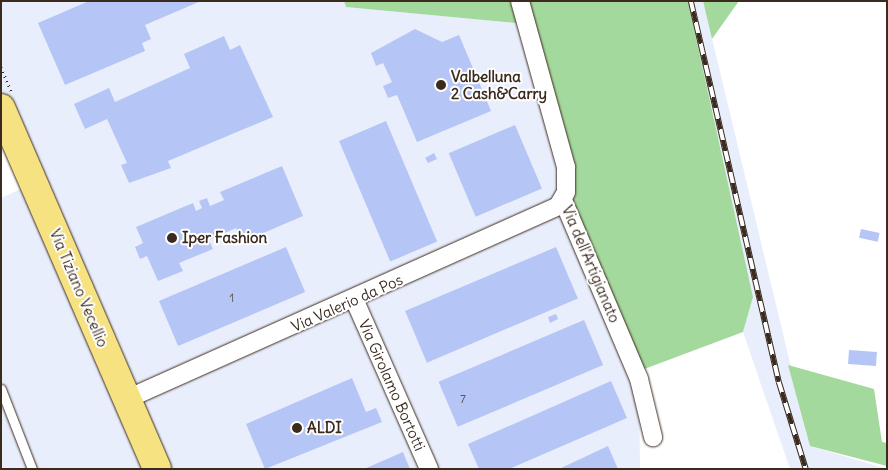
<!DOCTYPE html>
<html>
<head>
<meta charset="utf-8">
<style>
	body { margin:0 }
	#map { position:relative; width:888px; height:470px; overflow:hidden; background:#fff; font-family:Delius,sans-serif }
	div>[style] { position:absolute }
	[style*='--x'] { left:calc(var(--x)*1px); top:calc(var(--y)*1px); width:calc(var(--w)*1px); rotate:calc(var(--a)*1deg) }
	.built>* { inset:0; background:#e9eefc }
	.green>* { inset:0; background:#a3d99d }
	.building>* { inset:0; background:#b5c6f6; transform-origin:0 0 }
	.path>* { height:2.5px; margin-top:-1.25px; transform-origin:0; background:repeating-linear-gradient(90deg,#3b2a1e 0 1px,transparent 0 5px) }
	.roads { filter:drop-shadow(0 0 1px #3b2a1e) drop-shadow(0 0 1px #3b2a1e) }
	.lane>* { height:9px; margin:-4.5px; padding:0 4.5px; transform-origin:4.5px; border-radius:4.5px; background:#fff }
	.street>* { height:18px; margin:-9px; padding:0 9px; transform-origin:9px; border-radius:9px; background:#fff }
	.primary>* { height:28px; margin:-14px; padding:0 14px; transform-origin:14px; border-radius:14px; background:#f7e281 }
	.rail>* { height:5.5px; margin-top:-2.75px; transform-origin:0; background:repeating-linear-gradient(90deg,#fff 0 11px,#3b2a1e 0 22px); box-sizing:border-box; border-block:1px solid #3b2a1e }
	.dots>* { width:14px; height:14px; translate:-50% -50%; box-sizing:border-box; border:2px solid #fff; border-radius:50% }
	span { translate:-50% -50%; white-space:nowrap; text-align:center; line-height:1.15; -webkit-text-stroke:4px #fff; paint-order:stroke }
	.number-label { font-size:12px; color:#5a5154 }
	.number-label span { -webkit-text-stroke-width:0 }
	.poi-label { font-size:15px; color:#3b2a1e; font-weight:700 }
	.left { translate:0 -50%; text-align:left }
	.street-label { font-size:15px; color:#3b2a1e }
	.frame { position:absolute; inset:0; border:2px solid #3b2a1e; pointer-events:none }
</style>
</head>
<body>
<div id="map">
	<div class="built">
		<div style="clip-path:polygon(1px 1px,344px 1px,347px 7px,516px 23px,639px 371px,640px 469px,1px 469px,1px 198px,40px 180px,1px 91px)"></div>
		<div style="clip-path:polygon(688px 1px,703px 1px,810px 446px,887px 469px,790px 469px,743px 332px,753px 297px)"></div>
	</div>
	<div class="green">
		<div style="clip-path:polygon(344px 1px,688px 1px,753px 297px,743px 332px,639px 371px,571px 200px,545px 99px,516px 23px,346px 7px)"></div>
		<div style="clip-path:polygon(703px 1px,739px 1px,712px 39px)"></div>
		<div style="clip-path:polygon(788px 365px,874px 389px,882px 442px,887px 443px,887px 466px,810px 446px)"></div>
	</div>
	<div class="building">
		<div style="clip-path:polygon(89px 1px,201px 1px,145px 25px,151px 39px,142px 43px,145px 51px,65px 85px,38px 23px)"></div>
		<div style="clip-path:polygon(415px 29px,442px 42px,459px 35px,491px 111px,417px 142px,397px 95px,388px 98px,383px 86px,392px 82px,383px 63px,376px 66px,371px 53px)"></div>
		<div style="clip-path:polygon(224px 36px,230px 50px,240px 45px,273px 117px,168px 161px,171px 168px,129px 183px,121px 165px,127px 163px,107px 119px,85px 129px,74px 104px,109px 88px,115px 102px,190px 68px,184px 54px)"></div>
		<div style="left:386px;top:121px;width:131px;height:51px;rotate:67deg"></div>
		<div style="left:515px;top:125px;width:69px;height:72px;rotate:67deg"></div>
		<div style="clip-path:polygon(434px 153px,437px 159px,428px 163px,425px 158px)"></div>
		<div style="clip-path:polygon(282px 166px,303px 216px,242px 242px,236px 228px,209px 240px,213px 249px,179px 263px,183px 271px,158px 281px,147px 256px,140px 259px,135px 247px,143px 243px,136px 227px,193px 203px,196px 211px,202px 208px,199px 201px,207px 198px,210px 206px,224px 200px,220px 192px)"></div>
		<div style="left:861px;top:229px;width:19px;height:9px;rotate:12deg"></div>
		<div style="left:286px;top:247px;width:49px;height:138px;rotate:67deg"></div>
		<div style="left:556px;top:247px;width:56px;height:164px;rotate:67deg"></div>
		<div style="clip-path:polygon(556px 314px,558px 319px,550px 323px,548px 317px)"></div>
		<div style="left:584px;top:320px;width:49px;height:158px;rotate:67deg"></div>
		<div style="left:849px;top:350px;width:28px;height:14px;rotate:4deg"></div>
		<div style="clip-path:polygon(352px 378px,366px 412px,376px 408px,382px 422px,265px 469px,246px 424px)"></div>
		<div style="clip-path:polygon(611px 381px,627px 418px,509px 469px,479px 469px,468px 444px)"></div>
		<div style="clip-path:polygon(608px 446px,618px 469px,559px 469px)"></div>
		<div style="clip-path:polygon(403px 452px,410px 469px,364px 469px)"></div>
	</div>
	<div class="path">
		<div style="--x:1;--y:67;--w:26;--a:67"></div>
	</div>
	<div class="roads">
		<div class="lane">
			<div style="--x:1;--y:389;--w:86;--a:68.8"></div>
		</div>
		<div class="street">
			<div style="--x:563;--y:200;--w:194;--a:67"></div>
			<div style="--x:639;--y:379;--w:60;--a:76.4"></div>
			<div style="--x:355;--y:301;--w:184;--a:66.2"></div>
			<div style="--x:127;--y:399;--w:472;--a:-24.1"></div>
			<div style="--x:558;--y:206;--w:16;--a:-60"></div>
			<div style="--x:566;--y:192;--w:25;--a:-90"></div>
			<div style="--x:566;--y:167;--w:172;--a:-105.5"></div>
		</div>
		<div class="primary">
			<div style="--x:1;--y:108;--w:393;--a:66.6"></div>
		</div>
	</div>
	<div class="rail">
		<div style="--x:691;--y:1;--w:391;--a:77"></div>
		<div style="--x:779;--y:382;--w:91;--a:72.8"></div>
	</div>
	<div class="dots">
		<div style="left:441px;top:85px;background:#3b2a1e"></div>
		<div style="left:172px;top:238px;background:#3b2a1e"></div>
		<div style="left:297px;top:428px;background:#3b2a1e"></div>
	</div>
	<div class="number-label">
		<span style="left:232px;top:298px">1</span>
		<span style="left:463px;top:399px">7</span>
	</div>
	<div class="poi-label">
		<span class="left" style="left:451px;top:85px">Valbelluna<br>2 Cash&amp;Carry</span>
		<span class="left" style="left:182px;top:238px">Iper Fashion</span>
		<span class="left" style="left:307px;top:428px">ALDI</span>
	</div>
	<div class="street-label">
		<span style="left:591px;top:264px;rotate:67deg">Via dell'Artigianato</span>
		<span style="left:79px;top:288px;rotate:67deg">Via Tiziano Vecellio</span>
		<span style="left:347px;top:303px;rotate:-24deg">Via Valerio da Pos</span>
		<span style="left:392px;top:385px;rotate:66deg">Via Girolamo Bortotti</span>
	</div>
	<div class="frame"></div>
</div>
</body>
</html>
